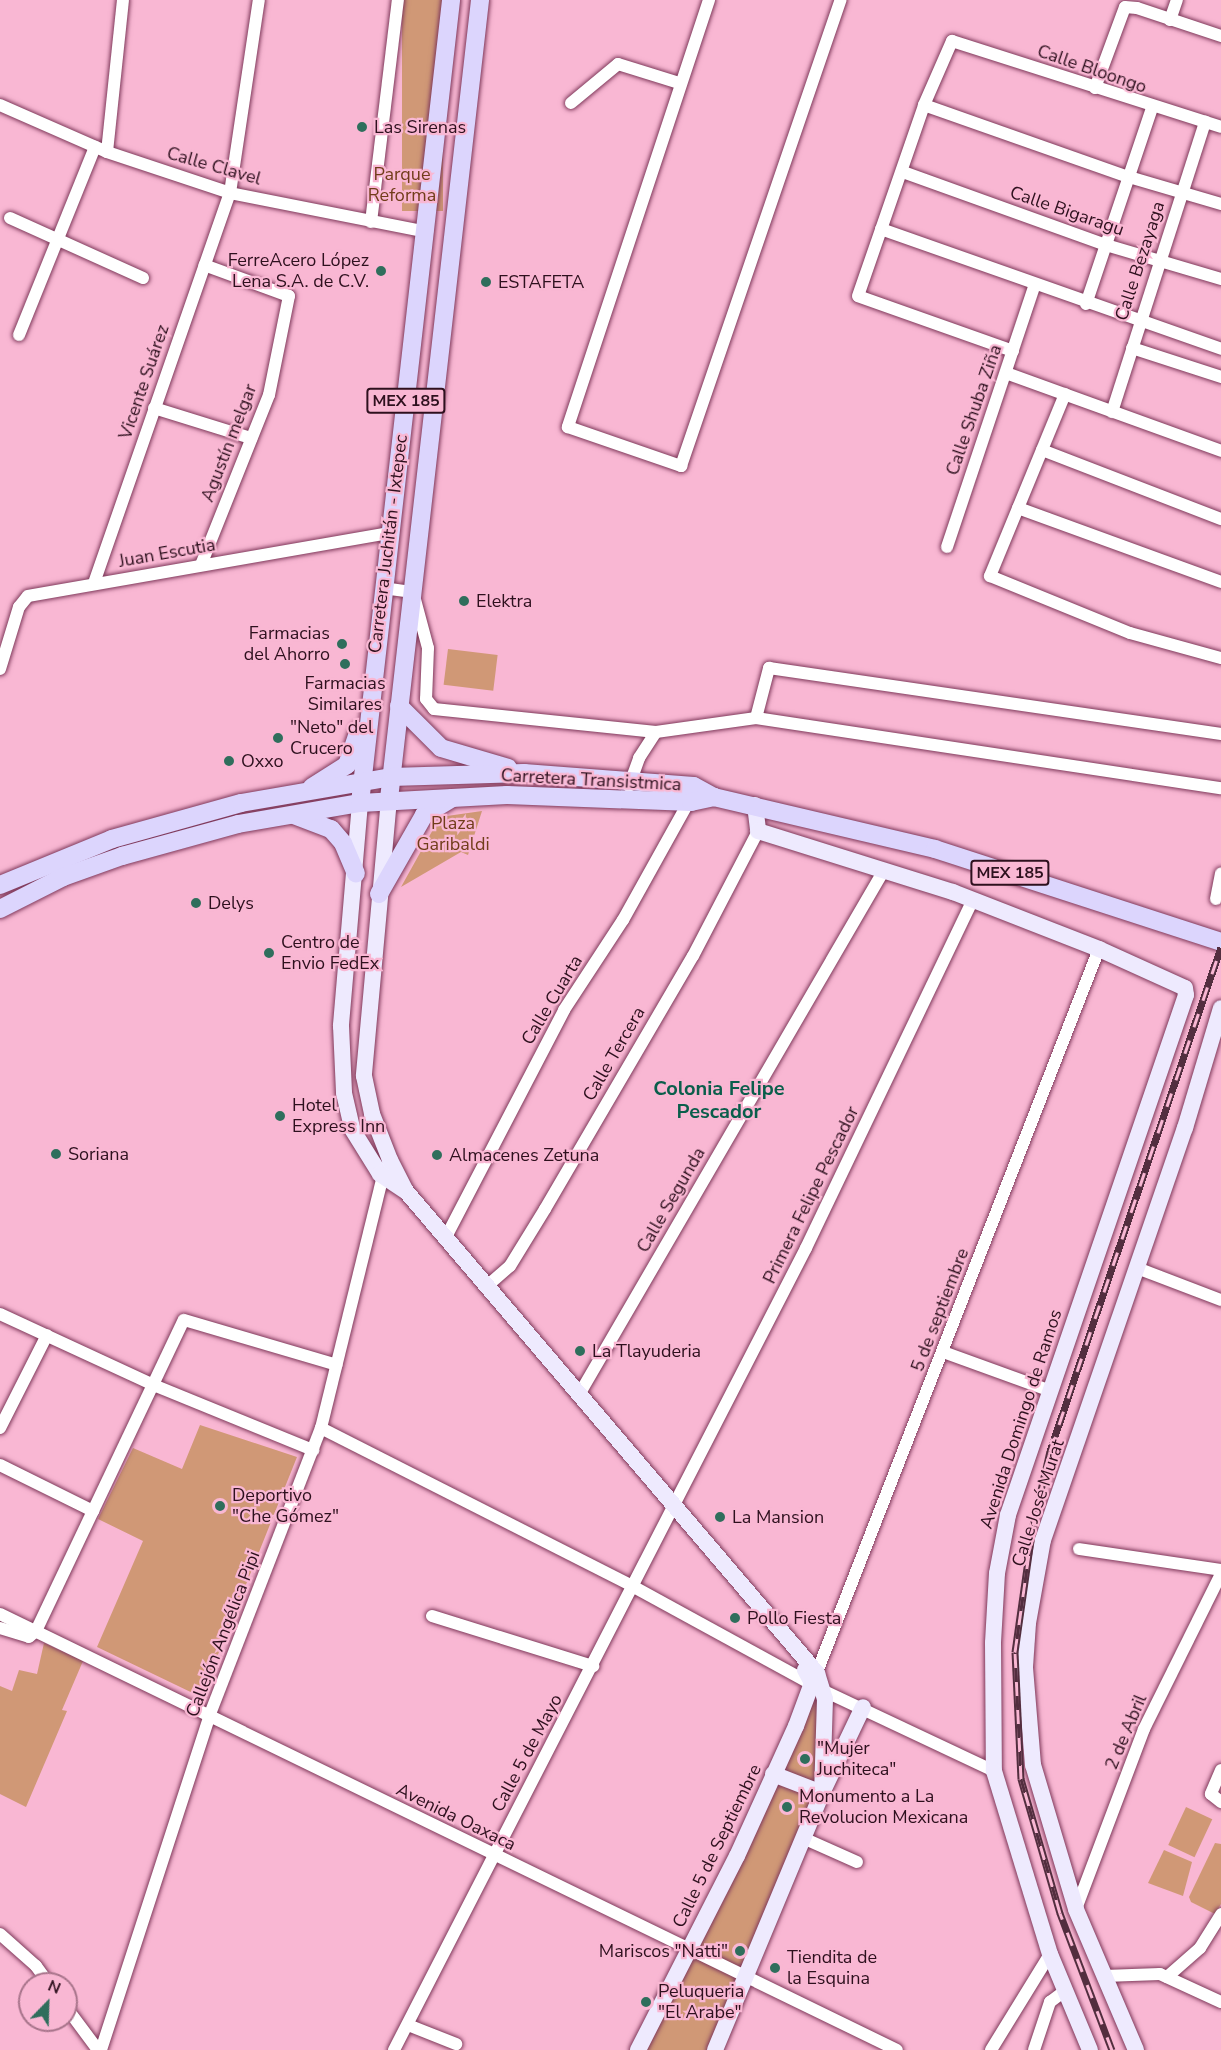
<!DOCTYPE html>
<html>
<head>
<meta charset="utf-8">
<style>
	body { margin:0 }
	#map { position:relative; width:1221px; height:2050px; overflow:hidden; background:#f9b7d3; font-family:"Nunito Sans",sans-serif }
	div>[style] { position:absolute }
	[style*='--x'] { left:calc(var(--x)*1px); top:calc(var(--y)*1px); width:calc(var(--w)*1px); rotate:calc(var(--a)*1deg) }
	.green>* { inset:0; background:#d09876; transform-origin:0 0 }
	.roads { filter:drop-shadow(0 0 2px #7f395b) drop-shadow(0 0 2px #7f395b) }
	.street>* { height:12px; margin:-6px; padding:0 6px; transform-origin:6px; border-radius:6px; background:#fff }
	.secondary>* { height:16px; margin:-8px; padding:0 8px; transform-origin:8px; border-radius:8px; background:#eeeafe }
	.primary>* { height:18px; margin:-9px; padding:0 9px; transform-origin:9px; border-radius:9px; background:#dcd5fd }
	.rail>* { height:7px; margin-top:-3.5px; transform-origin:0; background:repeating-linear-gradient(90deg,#f9b7d3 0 14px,#532e3f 0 28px); box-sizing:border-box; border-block:2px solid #532e3f }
	.dots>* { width:16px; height:16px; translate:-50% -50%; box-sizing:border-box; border:3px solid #f9b7d3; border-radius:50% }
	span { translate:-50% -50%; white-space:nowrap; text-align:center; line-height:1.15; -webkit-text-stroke:4.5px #f9b7d3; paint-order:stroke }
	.shield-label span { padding:2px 4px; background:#f9b7d3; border:2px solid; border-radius:4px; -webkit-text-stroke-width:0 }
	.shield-label { font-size:16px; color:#2e101e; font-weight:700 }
	.street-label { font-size:18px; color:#2e101e }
	.poi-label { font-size:18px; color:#2e101e }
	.left { translate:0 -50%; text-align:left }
	.right { translate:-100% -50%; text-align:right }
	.park-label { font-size:18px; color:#713d1a }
	.neighbourhood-label { font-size:20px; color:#0a5e4b; font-weight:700 }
	.north { position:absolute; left:18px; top:1972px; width:60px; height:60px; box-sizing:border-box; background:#f9b7d3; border:2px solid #a8748b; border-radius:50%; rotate:23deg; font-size:16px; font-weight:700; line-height:24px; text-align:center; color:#2e101e }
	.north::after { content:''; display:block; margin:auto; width:21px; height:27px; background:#2f6e5c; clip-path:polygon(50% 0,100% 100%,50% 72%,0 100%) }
</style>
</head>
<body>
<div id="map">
	<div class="green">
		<div style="left:402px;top:0;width:41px;height:211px"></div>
		<div style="left:448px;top:649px;width:50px;height:36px;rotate:7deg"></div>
		<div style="clip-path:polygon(482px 811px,468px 855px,461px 852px,401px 887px,440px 817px)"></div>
		<div style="clip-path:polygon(200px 1425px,297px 1457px,201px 1697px,97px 1647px,143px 1541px,98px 1519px,133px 1448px,182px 1469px)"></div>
		<div style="clip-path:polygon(44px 1643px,83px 1661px,62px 1710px,67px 1711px,26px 1807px,0 1794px,0 1686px,12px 1691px,19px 1670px,37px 1674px)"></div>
		<div style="clip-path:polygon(817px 1673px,822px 1793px,715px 2050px,637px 2050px)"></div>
		<div style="left:1186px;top:1807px;width:29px;height:42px;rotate:25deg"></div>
		<div style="clip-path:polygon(1215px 1843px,1221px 1844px,1221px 1904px,1215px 1914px,1191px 1902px,1189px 1897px)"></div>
		<div style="clip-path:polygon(1164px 1850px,1192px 1862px,1183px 1896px,1148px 1883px)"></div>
	</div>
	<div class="roads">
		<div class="street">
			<div style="--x:709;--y:0;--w:450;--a:108.3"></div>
			<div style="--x:568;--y:427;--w:120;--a:19"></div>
			<div style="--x:681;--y:466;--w:493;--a:-71.1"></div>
			<div style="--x:1170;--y:20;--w:21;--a:-71"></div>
			<div style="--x:1095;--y:88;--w:86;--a:-69.7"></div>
			<div style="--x:1125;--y:7;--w:12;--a:5"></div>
			<div style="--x:1137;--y:8;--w:89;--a:18.4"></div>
			<div style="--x:571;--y:103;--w:61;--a:-39.7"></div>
			<div style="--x:618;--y:64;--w:64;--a:17.3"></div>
			<div style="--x:0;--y:105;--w:117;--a:23.7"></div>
			<div style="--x:107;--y:152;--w:130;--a:18.4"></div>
			<div style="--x:230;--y:193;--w:201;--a:11.2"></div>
			<div style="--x:924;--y:105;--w:217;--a:19.4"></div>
			<div style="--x:1129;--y:177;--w:96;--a:16.4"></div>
			<div style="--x:107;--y:152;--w:153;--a:-84"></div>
			<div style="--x:903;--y:172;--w:216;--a:19.8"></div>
			<div style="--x:1106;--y:245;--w:120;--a:16.5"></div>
			<div style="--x:10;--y:218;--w:146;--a:24.3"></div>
			<div style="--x:371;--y:222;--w:224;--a:-83.1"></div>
			<div style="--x:881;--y:229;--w:361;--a:19.4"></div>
			<div style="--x:1086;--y:304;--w:207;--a:-71.4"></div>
			<div style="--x:19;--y:335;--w:203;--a:-68"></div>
			<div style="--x:1132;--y:348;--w:94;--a:18"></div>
			<div style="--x:1013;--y:351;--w:164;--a:-160.5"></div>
			<div style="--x:858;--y:296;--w:202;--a:-70.9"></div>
			<div style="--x:924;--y:105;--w:70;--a:-66.4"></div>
			<div style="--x:952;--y:41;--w:282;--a:17.7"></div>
			<div style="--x:1006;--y:373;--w:229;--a:19.9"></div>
			<div style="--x:1065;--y:394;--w:197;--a:112.4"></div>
			<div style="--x:990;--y:576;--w:151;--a:22.2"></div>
			<div style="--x:1130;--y:633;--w:94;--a:15.4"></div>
			<div style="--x:154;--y:408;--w:102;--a:17.2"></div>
			<div style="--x:1112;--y:412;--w:305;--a:-72.2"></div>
			<div style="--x:1042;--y:450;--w:192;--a:21.1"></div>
			<div style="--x:1018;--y:508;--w:216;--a:20"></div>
			<div style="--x:947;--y:547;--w:277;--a:-71.5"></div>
			<div style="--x:201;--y:565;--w:183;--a:-68.2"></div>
			<div style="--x:269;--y:395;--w:101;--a:-78.6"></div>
			<div style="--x:289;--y:296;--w:90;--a:-160"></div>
			<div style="--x:94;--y:583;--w:413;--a:-70.8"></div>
			<div style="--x:230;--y:193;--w:195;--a:-81.5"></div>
			<div style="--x:383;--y:588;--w:30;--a:8"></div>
			<div style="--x:413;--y:592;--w:58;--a:75"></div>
			<div style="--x:428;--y:648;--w:51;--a:92.2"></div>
			<div style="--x:426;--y:699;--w:13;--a:51"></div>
			<div style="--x:434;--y:709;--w:223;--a:5.9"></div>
			<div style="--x:0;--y:669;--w:65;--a:-73"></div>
			<div style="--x:19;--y:607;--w:14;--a:-51"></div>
			<div style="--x:28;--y:596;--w:367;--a:-9.9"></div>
			<div style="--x:756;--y:718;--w:52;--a:-75.4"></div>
			<div style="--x:769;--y:668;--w:457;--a:8.3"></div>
			<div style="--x:629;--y:786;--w:30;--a:-70"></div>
			<div style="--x:639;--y:758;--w:31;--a:-57"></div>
			<div style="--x:656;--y:732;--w:101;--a:-8"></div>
			<div style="--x:756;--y:718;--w:470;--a:8.6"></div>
			<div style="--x:1216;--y:899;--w:26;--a:-79"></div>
			<div style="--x:446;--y:1237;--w:256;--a:-62.5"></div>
			<div style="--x:564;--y:1010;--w:108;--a:-56.8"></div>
			<div style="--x:623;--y:920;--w:142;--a:-60.9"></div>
			<div style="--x:1137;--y:1268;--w:90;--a:20.9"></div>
			<div style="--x:487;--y:1286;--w:30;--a:-41"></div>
			<div style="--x:510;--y:1266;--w:67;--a:-58.4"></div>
			<div style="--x:545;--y:1209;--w:293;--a:-59.7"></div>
			<div style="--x:693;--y:956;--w:141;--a:-62.5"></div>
			<div style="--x:0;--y:1314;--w:172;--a:24.8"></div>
			<div style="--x:156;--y:1386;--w:170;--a:22.2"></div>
			<div style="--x:943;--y:1352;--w:112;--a:19.9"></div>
			<div style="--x:580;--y:1393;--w:605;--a:-59.83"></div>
			<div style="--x:0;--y:1428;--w:104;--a:-63.2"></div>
			<div style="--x:321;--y:1428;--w:351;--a:26.9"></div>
			<div style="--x:634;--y:1587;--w:217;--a:28.7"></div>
			<div style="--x:824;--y:1691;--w:188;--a:25.2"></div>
			<div style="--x:0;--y:1465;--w:104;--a:26.3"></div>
			<div style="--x:1079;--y:1549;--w:144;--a:8.4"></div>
			<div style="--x:0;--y:1614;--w:997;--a:25.92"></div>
			<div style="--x:432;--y:1616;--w:169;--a:17.3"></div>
			<div style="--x:0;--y:1628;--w:30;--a:17"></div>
			<div style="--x:29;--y:1637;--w:9;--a:-41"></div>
			<div style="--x:36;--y:1631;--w:344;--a:-64.6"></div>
			<div style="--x:184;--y:1320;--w:159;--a:16.4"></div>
			<div style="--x:815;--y:1677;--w:781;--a:-68.69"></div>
			<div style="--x:1221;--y:1770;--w:26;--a:113"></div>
			<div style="--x:1211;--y:1794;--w:13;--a:39"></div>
			<div style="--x:803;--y:1838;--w:59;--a:24"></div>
			<div style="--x:1076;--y:1909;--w:192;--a:-69.3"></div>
			<div style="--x:1144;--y:1729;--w:173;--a:-63.6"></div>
			<div style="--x:0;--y:1934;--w:48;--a:41.6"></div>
			<div style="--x:36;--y:1966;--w:22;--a:54"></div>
			<div style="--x:1104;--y:1976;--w:56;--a:-2"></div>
			<div style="--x:1160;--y:1974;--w:67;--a:24.7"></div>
			<div style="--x:1167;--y:1977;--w:44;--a:-41.3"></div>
			<div style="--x:1200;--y:1948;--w:40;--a:-58"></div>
			<div style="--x:66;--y:2007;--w:54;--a:53.3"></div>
			<div style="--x:408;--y:2025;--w:52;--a:21.6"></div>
			<div style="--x:101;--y:2050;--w:353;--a:-72"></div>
			<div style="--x:210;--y:1714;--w:307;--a:-68.8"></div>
			<div style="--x:321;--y:1428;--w:268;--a:-76.2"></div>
			<div style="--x:394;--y:2050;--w:902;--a:-62.81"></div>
			<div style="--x:806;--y:1248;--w:386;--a:-64.4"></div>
			<div style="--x:991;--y:2050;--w:113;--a:-58.4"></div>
			<div style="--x:1034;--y:2050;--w:51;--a:-71.6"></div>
			<div style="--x:1050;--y:2002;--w:20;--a:-37"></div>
		</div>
		<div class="secondary">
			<div style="--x:389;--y:799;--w:278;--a:95.2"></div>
			<div style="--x:364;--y:1076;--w:39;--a:78"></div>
			<div style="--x:372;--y:1114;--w:49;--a:68.6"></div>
			<div style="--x:390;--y:1160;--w:34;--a:63"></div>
			<div style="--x:405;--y:1190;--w:635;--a:49.54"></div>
			<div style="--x:817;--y:1673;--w:27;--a:73"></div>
			<div style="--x:825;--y:1699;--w:94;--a:91.8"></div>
			<div style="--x:360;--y:803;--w:224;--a:94.9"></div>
			<div style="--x:341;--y:1026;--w:67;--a:87.4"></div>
			<div style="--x:344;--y:1093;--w:37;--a:77"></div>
			<div style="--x:352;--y:1129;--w:53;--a:58.1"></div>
			<div style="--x:380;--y:1174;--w:29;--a:34"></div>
			<div style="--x:755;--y:805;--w:26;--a:83"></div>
			<div style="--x:758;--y:831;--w:204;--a:17.4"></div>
			<div style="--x:953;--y:892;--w:157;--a:21.3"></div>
			<div style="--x:1099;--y:949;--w:94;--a:24.4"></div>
			<div style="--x:1185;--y:988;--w:7;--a:82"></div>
			<div style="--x:1186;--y:995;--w:550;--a:108.9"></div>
			<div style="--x:1008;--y:1515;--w:59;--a:100.7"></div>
			<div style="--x:997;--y:1573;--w:70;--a:93.3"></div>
			<div style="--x:993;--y:1643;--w:128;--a:89.6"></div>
			<div style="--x:994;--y:1771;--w:191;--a:73"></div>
			<div style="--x:1050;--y:1954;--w:104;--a:67.4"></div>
			<div style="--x:773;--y:1774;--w:53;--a:21.2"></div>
			<div style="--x:638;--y:2050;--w:218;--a:-63"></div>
			<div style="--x:737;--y:1856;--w:143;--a:-65.6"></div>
			<div style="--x:796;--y:1726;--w:46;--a:-69.6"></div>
			<div style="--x:812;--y:1683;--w:15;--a:-118"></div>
			<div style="--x:715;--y:2050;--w:278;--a:-67.4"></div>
			<div style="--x:822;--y:1793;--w:95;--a:-64.5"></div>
			<div style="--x:1136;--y:2050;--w:153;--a:-113.1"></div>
			<div style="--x:1076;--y:1909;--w:150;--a:-106.6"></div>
			<div style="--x:1033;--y:1765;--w:98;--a:-94.7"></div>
			<div style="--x:1025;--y:1667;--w:44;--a:-86.1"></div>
			<div style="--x:1028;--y:1623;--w:84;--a:-79.8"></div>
			<div style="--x:1043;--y:1540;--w:436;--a:-71"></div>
			<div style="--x:1185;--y:1128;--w:125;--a:-73.3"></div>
		</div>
		<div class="primary">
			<div style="--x:399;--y:706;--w:59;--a:45"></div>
			<div style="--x:441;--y:748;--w:70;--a:16.6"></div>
			<div style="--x:312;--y:787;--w:41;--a:-32.2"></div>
			<div style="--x:347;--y:765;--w:36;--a:-71"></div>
			<div style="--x:389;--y:799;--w:804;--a:-83.5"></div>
			<div style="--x:360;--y:803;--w:808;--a:-83.53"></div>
			<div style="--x:294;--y:815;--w:40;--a:21"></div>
			<div style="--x:331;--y:829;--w:18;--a:49"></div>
			<div style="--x:343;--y:843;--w:33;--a:67"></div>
			<div style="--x:0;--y:885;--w:121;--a:-22.3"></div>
			<div style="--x:112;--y:839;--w:134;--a:-15.6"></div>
			<div style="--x:241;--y:803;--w:152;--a:-9.8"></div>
			<div style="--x:391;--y:777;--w:133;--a:-1.7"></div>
			<div style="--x:524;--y:773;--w:170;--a:4.4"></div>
			<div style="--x:694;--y:786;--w:23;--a:29"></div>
			<div style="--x:714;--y:797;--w:227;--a:13.2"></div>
			<div style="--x:935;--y:849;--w:301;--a:18"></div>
			<div style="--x:379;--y:894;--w:91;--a:-60.3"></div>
			<div style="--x:424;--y:815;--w:33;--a:-31"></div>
			<div style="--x:0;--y:909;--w:71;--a:-26.9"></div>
			<div style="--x:63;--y:877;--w:63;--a:-19.6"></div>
			<div style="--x:122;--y:856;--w:120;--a:-15.4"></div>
			<div style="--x:238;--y:824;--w:124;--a:-9.8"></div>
			<div style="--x:360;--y:803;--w:147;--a:-3.1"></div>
			<div style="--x:507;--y:795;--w:184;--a:2.2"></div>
			<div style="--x:691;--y:802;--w:24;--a:-12"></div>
		</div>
	</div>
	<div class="rail">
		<div style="--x:1112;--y:2050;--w:147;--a:-110.8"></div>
		<div style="--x:1060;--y:1913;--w:140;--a:-106.2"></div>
		<div style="--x:1021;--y:1779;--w:127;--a:-92.7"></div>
		<div style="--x:1015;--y:1652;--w:128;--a:-81.9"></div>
		<div style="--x:1033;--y:1525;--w:76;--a:-77.1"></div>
		<div style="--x:1050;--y:1451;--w:532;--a:-71.26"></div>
	</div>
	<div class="dots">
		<div style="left:362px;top:127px;background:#2f6e5c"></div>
		<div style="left:381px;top:271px;background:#2f6e5c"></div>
		<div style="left:486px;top:282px;background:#2f6e5c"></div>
		<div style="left:464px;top:601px;background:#2f6e5c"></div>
		<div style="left:342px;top:644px;background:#2f6e5c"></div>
		<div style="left:345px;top:664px;background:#2f6e5c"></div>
		<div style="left:278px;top:738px;background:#2f6e5c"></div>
		<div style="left:229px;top:761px;background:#2f6e5c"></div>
		<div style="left:196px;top:903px;background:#2f6e5c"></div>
		<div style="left:269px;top:953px;background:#2f6e5c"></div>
		<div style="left:280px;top:1116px;background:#2f6e5c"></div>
		<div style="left:56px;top:1154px;background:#2f6e5c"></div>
		<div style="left:437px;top:1155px;background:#2f6e5c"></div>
		<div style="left:580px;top:1351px;background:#2f6e5c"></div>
		<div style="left:220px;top:1506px;background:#2f6e5c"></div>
		<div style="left:720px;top:1517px;background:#2f6e5c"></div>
		<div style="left:735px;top:1618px;background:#2f6e5c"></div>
		<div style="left:805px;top:1759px;background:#2f6e5c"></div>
		<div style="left:787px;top:1807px;background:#2f6e5c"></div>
		<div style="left:740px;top:1951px;background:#2f6e5c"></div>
		<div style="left:775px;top:1968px;background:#2f6e5c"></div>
		<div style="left:646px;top:2002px;background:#2f6e5c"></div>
	</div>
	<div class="shield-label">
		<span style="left:406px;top:401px">MEX 185</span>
		<span style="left:1010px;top:873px">MEX 185</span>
	</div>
	<div class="street-label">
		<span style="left:1092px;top:69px;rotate:19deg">Calle Bloongo</span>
		<span style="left:214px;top:166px;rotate:16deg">Calle Clavel</span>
		<span style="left:1067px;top:211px;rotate:19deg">Calle Bigaragu</span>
		<span style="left:1140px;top:261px;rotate:-72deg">Calle Bezayaga</span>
		<span style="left:144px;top:382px;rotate:-71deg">Vicente Suárez</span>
		<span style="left:974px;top:410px;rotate:-71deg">Calle Shuba Ziña</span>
		<span style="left:229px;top:443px;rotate:-69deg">Agustín melgar</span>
		<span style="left:388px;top:544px;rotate:-83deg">Carretera Juchitán - Ixtepec</span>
		<span style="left:167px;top:553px;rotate:-10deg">Juan Escutia</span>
		<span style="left:591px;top:780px;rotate:3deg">Carretera Transistmica</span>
		<span style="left:552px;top:1000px;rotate:-59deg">Calle Cuarta</span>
		<span style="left:614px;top:1054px;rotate:-60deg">Calle Tercera</span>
		<span style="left:811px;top:1195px;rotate:-64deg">Primera Felipe Pescador</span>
		<span style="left:671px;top:1200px;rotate:-60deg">Calle Segunda</span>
		<span style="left:940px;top:1310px;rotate:-69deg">5 de septiembre</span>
		<span style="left:1021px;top:1419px;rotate:-72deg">Avenida Domingo de Ramos</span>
		<span style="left:1038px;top:1503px;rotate:-72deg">Calle José Murat</span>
		<span style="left:223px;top:1634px;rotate:-69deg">Callejón Angélica Pipi</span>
		<span style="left:1126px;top:1732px;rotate:-67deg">2 de Abril</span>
		<span style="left:527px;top:1753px;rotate:-62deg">Calle 5 de Mayo</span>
		<span style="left:456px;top:1817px;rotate:26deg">Avenida Oaxaca</span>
		<span style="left:717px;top:1846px;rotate:-64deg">Calle 5 de Septiembre</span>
	</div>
	<div class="poi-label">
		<span class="left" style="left:374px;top:127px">Las Sirenas</span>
		<span class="right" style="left:369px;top:271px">FerreAcero López<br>Lena S.A. de C.V.</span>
		<span class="left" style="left:498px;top:282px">ESTAFETA</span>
		<span class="left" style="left:476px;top:601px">Elektra</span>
		<span class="right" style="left:330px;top:644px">Farmacias<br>del Ahorro</span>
		<span style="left:345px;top:694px">Farmacias<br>Similares</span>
		<span class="left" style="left:290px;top:738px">"Neto" del<br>Crucero</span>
		<span class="left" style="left:241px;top:761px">Oxxo</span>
		<span class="left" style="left:208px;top:903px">Delys</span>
		<span class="left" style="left:281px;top:953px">Centro de<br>Envio FedEx</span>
		<span class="left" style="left:292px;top:1116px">Hotel<br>Express Inn</span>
		<span class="left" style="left:68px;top:1154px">Soriana</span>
		<span class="left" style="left:449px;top:1155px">Almacenes Zetuna</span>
		<span class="left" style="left:592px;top:1351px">La Tlayuderia</span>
		<span class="left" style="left:232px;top:1506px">Deportivo<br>"Che Gómez"</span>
		<span class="left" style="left:732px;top:1517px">La Mansion</span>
		<span class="left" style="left:747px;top:1618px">Pollo Fiesta</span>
		<span class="left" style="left:817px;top:1759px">"Mujer<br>Juchiteca"</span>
		<span class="left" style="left:799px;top:1807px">Monumento a La<br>Revolucion Mexicana</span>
		<span class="right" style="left:728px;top:1951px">Mariscos "Natti"</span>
		<span class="left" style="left:787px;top:1968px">Tiendita de<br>la Esquina</span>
		<span class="left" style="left:658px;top:2002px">Peluqueria<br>"El Arabe"</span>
	</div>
	<div class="park-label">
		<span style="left:402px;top:185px">Parque<br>Reforma</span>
		<span style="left:453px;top:834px">Plaza<br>Garibaldi</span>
	</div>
	<div class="neighbourhood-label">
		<span style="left:719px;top:1100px">Colonia Felipe<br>Pescador</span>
	</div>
	<div class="north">N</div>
</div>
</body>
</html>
